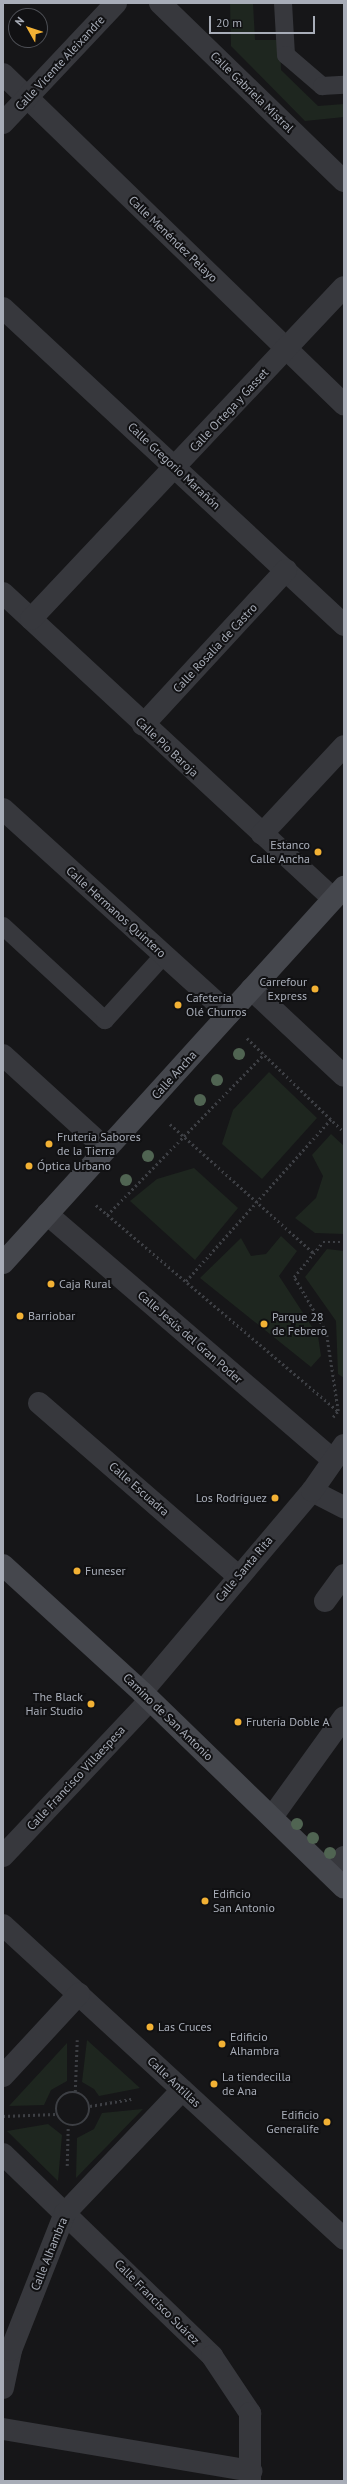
<!DOCTYPE html>
<html>
<head>
<meta charset="utf-8">
<style>
	body { margin:0 }
	#map { position:relative; width:347px; height:2484px; overflow:hidden; background:#161618; font-family:"PT Sans",sans-serif }
	div>[style] { position:absolute }
	[style*='--x'] { left:calc(var(--x)*1px); top:calc(var(--y)*1px); width:calc(var(--w)*1px); rotate:calc(var(--a)*1deg) }
	.green>* { inset:0; background:#1e261f }
	.path>* { height:2.5px; margin-top:-1.25px; transform-origin:0; background:repeating-linear-gradient(90deg,#3d3f44 0 2px,transparent 0 5px) }
	.path>.ring { margin:-1.25px; padding:0; box-sizing:content-box; background:none; border:2.5px solid #3d3f44; border-radius:50% }
	.service>* { height:18px; margin:-9px; padding:0 9px; transform-origin:9px; border-radius:9px; background:#37383d }
	.pedestrian>* { height:22px; margin:-11px; padding:0 11px; transform-origin:11px; border-radius:11px; background:#37383d }
	.minor>* { height:22px; margin:-11px; padding:0 11px; transform-origin:11px; border-radius:11px; background:#37383d }
	.secondary>* { height:22px; margin:-11px; padding:0 11px; transform-origin:11px; border-radius:11px; background:#45474d }
	.trees>* { width:12px; height:12px; margin:-6px; border-radius:50%; background:#506452 }
	.dots>* { width:11px; height:11px; translate:-50% -50%; box-sizing:border-box; border:2px solid #111113; border-radius:50% }
	span { translate:-50% -50%; white-space:nowrap; text-align:center; line-height:1.15; -webkit-text-stroke:4px #111113; paint-order:stroke }
	.street-label { font-size:12px; color:#a8adb8 }
	.poi-label { font-size:12px; color:#a8adb8 }
	.right { translate:-100% -50%; text-align:right }
	.left { translate:0 -50%; text-align:left }
	.frame { position:absolute; inset:0; border:4px solid #a8adb8; pointer-events:none }
	.north { position:absolute; left:8px; top:8px; width:40px; height:40px; box-sizing:border-box; background:#111113; border:1px solid #4d4f55; border-radius:50%; rotate:309deg; font-size:11px; font-weight:700; line-height:16px; text-align:center; color:#a8adb8 }
	.north::after { content:''; display:block; margin:auto; width:14px; height:18px; background:#f2b134; clip-path:polygon(50% 0,100% 100%,50% 72%,0 100%) }
	.scale { position:absolute; left:209px; top:16px; width:106px; height:18px; box-sizing:border-box; border:2px solid #a8adb8; border-top:0; padding-left:5px; font-size:12px; line-height:14px; white-space:nowrap; color:#a8adb8; -webkit-text-stroke:3px #111113; paint-order:stroke }
</style>
</head>
<body>
<div id="map">
	<div class="green">
		<div style="clip-path:polygon(230px 3px,253px 3px,255px 40px,280px 40px,281px 70px,318px 106px,344px 104px,344px 117px,305px 121px,231px 46px)"></div>
		<div style="clip-path:polygon(269px 1072px,317px 1118px,262px 1179px,222px 1144px,233px 1110px)"></div>
		<div style="clip-path:polygon(331px 1134px,344px 1146px,344px 1234px,315px 1233px,295px 1218px,316px 1198px,323px 1176px,312px 1155px)"></div>
		<div style="clip-path:polygon(194px 1168px,238px 1208px,195px 1260px,130px 1201px,157px 1179px)"></div>
		<div style="clip-path:polygon(281px 1236px,297px 1251px,279px 1276px,318px 1336px,321px 1356px,311px 1367px,200px 1278px,241px 1238px,251px 1256px,266px 1254px)"></div>
		<div style="clip-path:polygon(327px 1249px,344px 1251px,344px 1378px,338px 1374px,336px 1321px,305px 1277px)"></div>
		<div style="clip-path:polygon(87px 2040px,140px 2088px,99px 2096px,94px 2089px,82px 2082px)"></div>
		<div style="clip-path:polygon(67px 2043px,67px 2081px,51px 2090px,44px 2105px,9px 2106px)"></div>
		<div style="clip-path:polygon(143px 2109px,76px 2178px,77px 2138px,94px 2129px,102px 2113px)"></div>
		<div style="clip-path:polygon(48px 2124px,62px 2135px,58px 2181px,7px 2131px)"></div>
	</div>
	<div class="path">
		<div style="--x:247;--y:1038;--w:135;--a:44.1"></div>
		<div style="--x:170;--y:1124;--w:193;--a:41.9"></div>
		<div style="--x:96;--y:1205;--w:318;--a:40.4"></div>
		<div style="--x:107;--y:1215;--w:225;--a:-45.7"></div>
		<div style="--x:186;--y:1281;--w:217;--a:-48.2"></div>
		<div style="--x:333;--y:1417;--w:8;--a:-50"></div>
		<div style="--x:338;--y:1411;--w:80;--a:-98.6"></div>
		<div style="--x:326;--y:1332;--w:64;--a:-120.2"></div>
		<div style="--x:294;--y:1277;--w:45;--a:-50.4"></div>
		<div style="--x:323;--y:1242;--w:21;--a:0"></div>
		<div class="ring" style="left:56px;top:2092px;width:31.5px;height:31.5px"></div>
		<div style="--x:75;--y:2092;--w:52;--a:-87.8"></div>
		<div style="--x:90;--y:2106;--w:42;--a:-9.7"></div>
		<div style="--x:3;--y:2116;--w:53;--a:-2.2"></div>
		<div style="--x:67;--y:2166;--w:40;--a:-88.6"></div>
	</div>
	<div class="service">
		<div style="--x:283;--y:3;--w:52;--a:86.7"></div>
		<div style="--x:286;--y:55;--w:48;--a:40.7"></div>
		<div style="--x:322;--y:86;--w:22;--a:-3"></div>
		<div style="--x:3;--y:926;--w:139;--a:42.7"></div>
		<div style="--x:105;--y:1020;--w:88;--a:-47.8"></div>
	</div>
	<div class="pedestrian">
		<div style="--x:325;--y:1601;--w:32;--a:-54"></div>
		<div style="--x:3;--y:2429;--w:252;--a:9.6"></div>
	</div>
	<div class="minor">
		<div style="--x:160;--y:3;--w:256;--a:44.1"></div>
		<div style="--x:3;--y:74;--w:475;--a:44.1"></div>
		<div style="--x:3;--y:123;--w:165;--a:-46.7"></div>
		<div style="--x:3;--y:308;--w:466;--a:42.9"></div>
		<div style="--x:3;--y:593;--w:450;--a:42.8"></div>
		<div style="--x:31;--y:619;--w:456;--a:-46.7"></div>
		<div style="--x:143;--y:725;--w:211;--a:-47.3"></div>
		<div style="--x:3;--y:809;--w:305;--a:42.2"></div>
		<div style="--x:262;--y:834;--w:120;--a:-47"></div>
		<div style="--x:251;--y:989;--w:127;--a:43.1"></div>
		<div style="--x:3;--y:1055;--w:139;--a:42.4"></div>
		<div style="--x:47;--y:1214;--w:377;--a:40.7"></div>
		<div style="--x:39;--y:1403;--w:264;--a:41"></div>
		<div style="--x:312;--y:1491;--w:36;--a:27"></div>
		<div style="--x:142;--y:1692;--w:263;--a:-49.8"></div>
		<div style="--x:312;--y:1491;--w:56;--a:-55.2"></div>
		<div style="--x:272;--y:1817;--w:123;--a:-54.2"></div>
		<div style="--x:3;--y:1856;--w:214;--a:-46.7"></div>
		<div style="--x:329;--y:1873;--w:22;--a:-47"></div>
		<div style="--x:3;--y:1925;--w:464;--a:42.6"></div>
		<div style="--x:3;--y:2076;--w:112;--a:-47.2"></div>
		<div style="--x:3;--y:2154;--w:291;--a:44"></div>
		<div style="--x:212;--y:2356;--w:69;--a:56.3"></div>
		<div style="--x:250;--y:2413;--w:68;--a:90"></div>
		<div style="--x:3;--y:2388;--w:39;--a:-78"></div>
		<div style="--x:11;--y:2350;--w:147;--a:-68.5"></div>
		<div style="--x:65;--y:2213;--w:170;--a:-46.4"></div>
	</div>
	<div class="secondary">
		<div style="--x:3;--y:1263;--w:508;--a:-47.79"></div>
		<div style="--x:3;--y:1565;--w:188;--a:42.4"></div>
		<div style="--x:142;--y:1692;--w:281;--a:44.1"></div>
	</div>
	<div class="trees">
		<div style="left:239px;top:1054px"></div>
		<div style="left:217px;top:1080px"></div>
		<div style="left:200px;top:1100px"></div>
		<div style="left:148px;top:1156px"></div>
		<div style="left:126px;top:1180px"></div>
		<div style="left:297px;top:1824px"></div>
		<div style="left:313px;top:1838px"></div>
		<div style="left:330px;top:1853px"></div>
	</div>
	<div class="dots">
		<div style="left:318px;top:852px;background:#f2b134"></div>
		<div style="left:315px;top:989px;background:#f2b134"></div>
		<div style="left:178px;top:1005px;background:#f2b134"></div>
		<div style="left:49px;top:1144px;background:#f2b134"></div>
		<div style="left:29px;top:1166px;background:#f2b134"></div>
		<div style="left:51px;top:1284px;background:#f2b134"></div>
		<div style="left:20px;top:1316px;background:#f2b134"></div>
		<div style="left:264px;top:1324px;background:#f2b134"></div>
		<div style="left:275px;top:1498px;background:#f2b134"></div>
		<div style="left:77px;top:1571px;background:#f2b134"></div>
		<div style="left:91px;top:1704px;background:#f2b134"></div>
		<div style="left:238px;top:1722px;background:#f2b134"></div>
		<div style="left:205px;top:1901px;background:#f2b134"></div>
		<div style="left:150px;top:2027px;background:#f2b134"></div>
		<div style="left:222px;top:2044px;background:#f2b134"></div>
		<div style="left:214px;top:2084px;background:#f2b134"></div>
		<div style="left:327px;top:2122px;background:#f2b134"></div>
	</div>
	<div class="street-label">
		<span style="left:60px;top:63px;rotate:-47deg">Calle Vicente Aleixandre</span>
		<span style="left:252px;top:92px;rotate:44deg">Calle Gabriela Mistral</span>
		<span style="left:173px;top:239px;rotate:44deg">Calle Menéndez Pelayo</span>
		<span style="left:229px;top:410px;rotate:-47deg">Calle Ortega y Gasset</span>
		<span style="left:174px;top:466px;rotate:43deg">Calle Gregorio Marañón</span>
		<span style="left:215px;top:648px;rotate:-47deg">Calle Rosalía de Castro</span>
		<span style="left:167px;top:747px;rotate:43deg">Calle Pío Baroja</span>
		<span style="left:116px;top:912px;rotate:42deg">Calle Hermanos Quintero</span>
		<span style="left:174px;top:1075px;rotate:-48deg">Calle Ancha</span>
		<span style="left:190px;top:1337px;rotate:41deg">Calle Jesús del Gran Poder</span>
		<span style="left:139px;top:1489px;rotate:41deg">Calle Escuadra</span>
		<span style="left:244px;top:1569px;rotate:-50deg">Calle Santa Rita</span>
		<span style="left:168px;top:1717px;rotate:44deg">Camino de San Antonio</span>
		<span style="left:76px;top:1778px;rotate:-47deg">Calle Francisco Villaespesa</span>
		<span style="left:174px;top:2082px;rotate:43deg">Calle Antillas</span>
		<span style="left:49px;top:2254px;rotate:-68deg">Calle Alhambra</span>
		<span style="left:157px;top:2302px;rotate:45deg">Calle Francisco Suárez</span>
	</div>
	<div class="poi-label">
		<span class="right" style="left:310px;top:852px">Estanco<br>Calle Ancha</span>
		<span class="right" style="left:307px;top:989px">Carrefour<br>Express</span>
		<span class="left" style="left:186px;top:1005px">Cafetería<br>Olé Churros</span>
		<span class="left" style="left:57px;top:1144px">Frutería Sabores<br>de la Tierra</span>
		<span class="left" style="left:37px;top:1166px">Óptica Urbano</span>
		<span class="left" style="left:59px;top:1284px">Caja Rural</span>
		<span class="left" style="left:28px;top:1316px">Barriobar</span>
		<span class="left" style="left:272px;top:1324px">Parque 28<br>de Febrero</span>
		<span class="right" style="left:267px;top:1498px">Los Rodríguez</span>
		<span class="left" style="left:85px;top:1571px">Funeser</span>
		<span class="right" style="left:83px;top:1704px">The Black<br>Hair Studio</span>
		<span class="left" style="left:246px;top:1722px">Frutería Doble A</span>
		<span class="left" style="left:213px;top:1901px">Edificio<br>San Antonio</span>
		<span class="left" style="left:158px;top:2027px">Las Cruces</span>
		<span class="left" style="left:230px;top:2044px">Edificio<br>Alhambra</span>
		<span class="left" style="left:222px;top:2084px">La tiendecilla<br>de Ana</span>
		<span class="right" style="left:319px;top:2122px">Edificio<br>Generalife</span>
	</div>
	<div class="frame"></div>
	<div class="north">N</div>
	<div class="scale">20 m</div>
</div>
</body>
</html>
